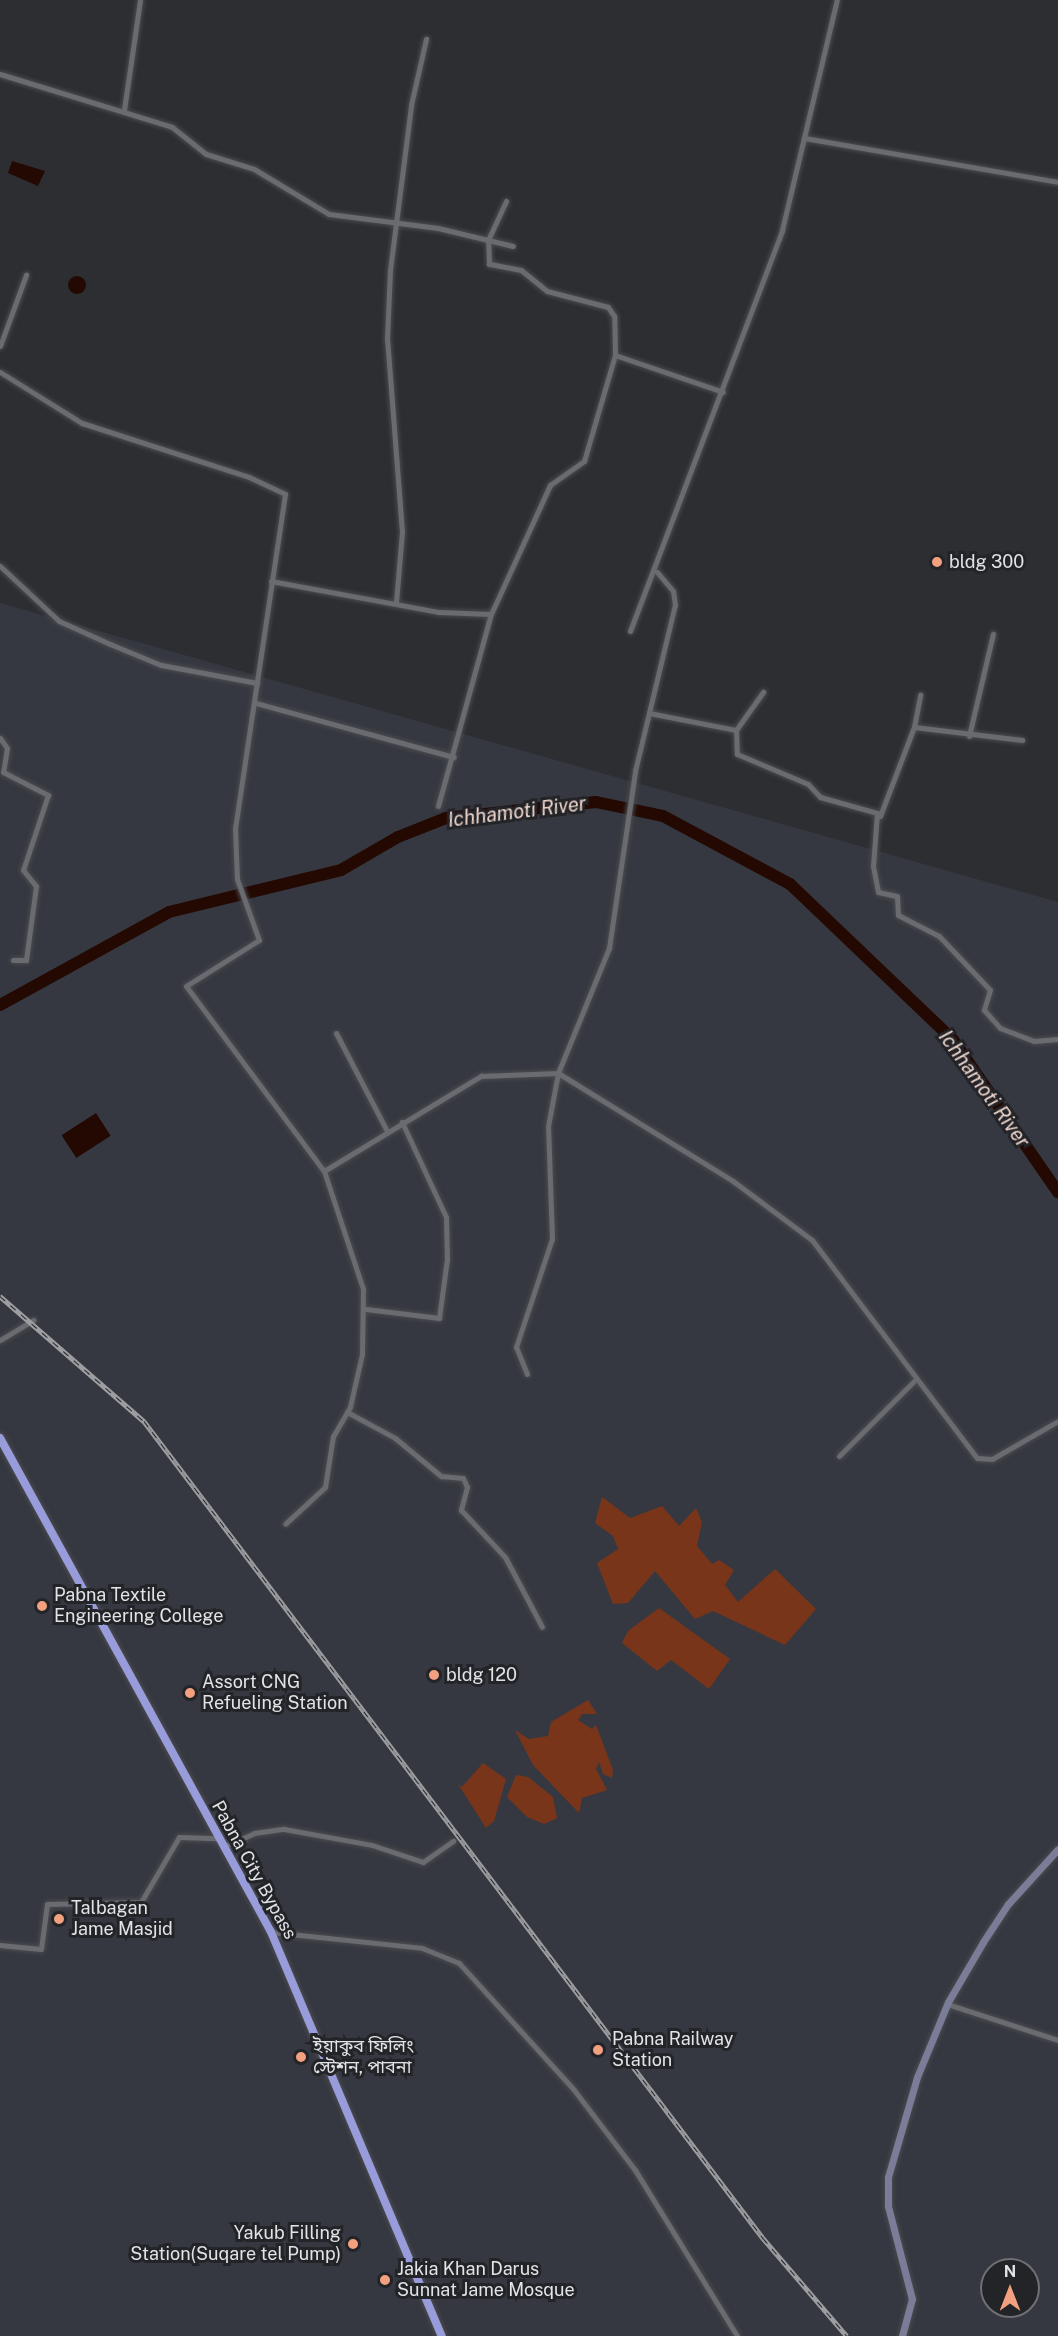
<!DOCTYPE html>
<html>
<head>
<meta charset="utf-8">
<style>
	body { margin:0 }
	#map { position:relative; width:1058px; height:2336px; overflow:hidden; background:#2d2e32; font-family:"Public Sans","Noto Sans Bengali",sans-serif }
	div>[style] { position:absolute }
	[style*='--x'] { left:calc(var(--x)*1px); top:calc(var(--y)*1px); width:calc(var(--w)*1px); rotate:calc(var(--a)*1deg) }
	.built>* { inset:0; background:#363841 }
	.green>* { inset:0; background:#793519 }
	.water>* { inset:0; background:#230902; transform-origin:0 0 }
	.round { border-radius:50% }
	.river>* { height:12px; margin:-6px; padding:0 6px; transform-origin:6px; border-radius:6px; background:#230902 }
	.roads { filter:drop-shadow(0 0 2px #4b4b4f) drop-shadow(0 0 2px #4b4b4f) }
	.minor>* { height:5px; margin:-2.5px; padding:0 2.5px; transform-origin:2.5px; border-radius:2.5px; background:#6a6b70 }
	.secondary>* { height:7px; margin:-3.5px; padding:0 3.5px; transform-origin:3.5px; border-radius:3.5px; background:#7b7d98 }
	.trunk>* { height:8px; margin:-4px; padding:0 4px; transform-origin:4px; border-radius:4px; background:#989cda }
	.rail>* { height:4.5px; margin-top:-2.25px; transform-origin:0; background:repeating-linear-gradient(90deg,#232428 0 7px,#9c9da0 0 14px); box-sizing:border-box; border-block:2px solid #9c9da0 }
	.dots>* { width:16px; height:16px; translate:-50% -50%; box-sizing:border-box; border:3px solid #232428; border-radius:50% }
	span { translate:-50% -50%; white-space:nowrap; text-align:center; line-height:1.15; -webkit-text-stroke:6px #232428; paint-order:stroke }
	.poi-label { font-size:18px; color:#e2e3e6 }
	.left { translate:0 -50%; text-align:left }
	.right { translate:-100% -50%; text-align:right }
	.street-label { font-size:18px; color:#e2e3e6 }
	.water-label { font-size:20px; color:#efd6cd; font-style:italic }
	.north { position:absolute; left:980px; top:2258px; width:60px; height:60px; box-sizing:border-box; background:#232428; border:2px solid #6f7074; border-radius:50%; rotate:0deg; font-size:16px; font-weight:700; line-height:24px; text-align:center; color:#e2e3e6 }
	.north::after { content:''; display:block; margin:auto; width:21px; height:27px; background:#f2a080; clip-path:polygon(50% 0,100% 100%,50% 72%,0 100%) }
</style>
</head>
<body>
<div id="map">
	<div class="built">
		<div style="clip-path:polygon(evenodd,0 603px,1058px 902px,1058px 2336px,0 2336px,0 603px,992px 2270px,1028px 2270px,1028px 2306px,992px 2306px,992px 2270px)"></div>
	</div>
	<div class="green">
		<div style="clip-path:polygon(602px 1497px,630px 1518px,662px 1506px,679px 1526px,696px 1508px,702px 1522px,697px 1546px,712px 1564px,719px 1560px,734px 1570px,725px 1585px,738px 1602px,775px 1569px,816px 1609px,785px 1645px,713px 1611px,695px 1619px,655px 1571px,628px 1603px,613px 1604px,597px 1563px,618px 1549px,613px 1536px,595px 1523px)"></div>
		<div style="clip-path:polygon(659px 1608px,730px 1659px,709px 1689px,671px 1660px,657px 1671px,622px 1643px,628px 1631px)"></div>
		<div style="clip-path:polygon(588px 1700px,597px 1714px,582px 1714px,578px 1720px,592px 1729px,596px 1725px,613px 1770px,612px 1778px,603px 1774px,599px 1762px,596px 1769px,607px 1790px,582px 1798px,579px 1813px,533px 1765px,515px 1730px,529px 1739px,548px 1736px,551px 1722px)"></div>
		<div style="clip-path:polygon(483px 1763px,506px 1779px,494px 1821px,486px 1828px,458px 1784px,462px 1787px)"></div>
		<div style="clip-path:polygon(516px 1775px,528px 1777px,553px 1797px,557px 1818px,544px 1824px,527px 1817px,507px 1797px)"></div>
	</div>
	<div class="water">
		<div style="clip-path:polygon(12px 161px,45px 171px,38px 186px,8px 173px)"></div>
		<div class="round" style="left:68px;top:276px;width:18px;height:18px"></div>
		<div style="left:96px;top:1113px;width:27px;height:41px;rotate:57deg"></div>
	</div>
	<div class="river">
		<div style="--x:0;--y:1005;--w:193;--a:-28.8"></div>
		<div style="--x:169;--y:912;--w:177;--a:-13.7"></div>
		<div style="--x:341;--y:870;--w:66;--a:-30.1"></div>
		<div style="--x:398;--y:837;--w:52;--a:-21.6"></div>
		<div style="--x:446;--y:818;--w:151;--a:-6.1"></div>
		<div style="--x:596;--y:802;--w:68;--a:11.8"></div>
		<div style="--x:663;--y:816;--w:144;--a:28.2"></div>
		<div style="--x:790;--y:884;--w:226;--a:43.7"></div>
		<div style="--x:953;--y:1040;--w:185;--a:55.4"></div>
	</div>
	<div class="roads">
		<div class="minor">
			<div style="--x:0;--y:74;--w:180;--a:17.1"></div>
			<div style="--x:172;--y:127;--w:43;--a:38.5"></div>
			<div style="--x:206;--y:154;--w:50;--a:17.4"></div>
			<div style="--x:254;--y:169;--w:87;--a:31"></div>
			<div style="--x:329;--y:214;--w:110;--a:7.3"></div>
			<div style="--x:438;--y:228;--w:77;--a:13.5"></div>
			<div style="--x:124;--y:110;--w:111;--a:-81.7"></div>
			<div style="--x:804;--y:138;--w:258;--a:9.8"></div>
			<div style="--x:0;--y:346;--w:76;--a:-69.9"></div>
			<div style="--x:615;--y:355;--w:114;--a:18.9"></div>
			<div style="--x:0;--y:372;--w:97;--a:31.9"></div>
			<div style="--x:82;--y:423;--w:176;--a:17.9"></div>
			<div style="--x:249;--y:477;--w:40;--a:25"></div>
			<div style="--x:285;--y:494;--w:338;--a:98.5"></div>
			<div style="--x:235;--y:828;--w:51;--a:87.8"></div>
			<div style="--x:237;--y:879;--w:65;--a:70.2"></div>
			<div style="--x:259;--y:940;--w:86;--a:147.8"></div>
			<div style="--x:186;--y:986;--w:231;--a:53.3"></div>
			<div style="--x:324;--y:1171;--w:124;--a:71.7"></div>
			<div style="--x:363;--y:1289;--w:65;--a:90.9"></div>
			<div style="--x:362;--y:1354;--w:54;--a:102.8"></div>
			<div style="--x:350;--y:1407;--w:34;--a:120"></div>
			<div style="--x:333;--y:1436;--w:52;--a:98.9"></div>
			<div style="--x:325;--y:1487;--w:54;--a:137.2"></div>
			<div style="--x:0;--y:566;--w:81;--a:43"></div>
			<div style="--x:59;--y:621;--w:56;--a:24.3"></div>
			<div style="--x:110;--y:644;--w:55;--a:22.4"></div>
			<div style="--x:161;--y:665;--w:98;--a:10.6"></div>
			<div style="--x:271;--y:581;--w:171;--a:10.5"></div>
			<div style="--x:439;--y:612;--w:52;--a:2.2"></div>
			<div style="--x:396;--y:602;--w:70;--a:-85.1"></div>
			<div style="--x:402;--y:532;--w:194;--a:-94.4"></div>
			<div style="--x:387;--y:339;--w:69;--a:-87.5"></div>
			<div style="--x:390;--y:270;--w:166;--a:-82.7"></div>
			<div style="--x:411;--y:105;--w:68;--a:-77.2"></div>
			<div style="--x:630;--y:631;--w:429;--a:-69.2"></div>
			<div style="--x:782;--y:230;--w:236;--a:-76.6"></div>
			<div style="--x:256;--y:703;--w:205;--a:15.3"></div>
			<div style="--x:649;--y:713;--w:89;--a:11.1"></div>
			<div style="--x:736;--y:730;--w:47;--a:-54.6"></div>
			<div style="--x:914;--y:727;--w:109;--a:6.9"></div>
			<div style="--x:736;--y:730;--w:24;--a:88"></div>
			<div style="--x:737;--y:754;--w:77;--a:22.9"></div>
			<div style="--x:808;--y:784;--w:18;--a:47"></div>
			<div style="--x:820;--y:797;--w:59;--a:15.7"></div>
			<div style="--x:877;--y:813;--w:53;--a:94.3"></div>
			<div style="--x:873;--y:866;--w:26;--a:79"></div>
			<div style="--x:878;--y:892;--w:19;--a:12"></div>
			<div style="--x:897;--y:896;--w:19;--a:87"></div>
			<div style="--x:898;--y:915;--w:46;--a:27.1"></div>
			<div style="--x:939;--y:936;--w:74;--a:46.6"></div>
			<div style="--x:990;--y:990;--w:21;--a:107"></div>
			<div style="--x:984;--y:1010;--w:24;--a:48"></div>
			<div style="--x:1000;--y:1028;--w:36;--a:21"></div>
			<div style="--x:1034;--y:1041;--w:24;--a:-5"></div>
			<div style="--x:969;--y:736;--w:105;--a:-76.8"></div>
			<div style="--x:0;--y:738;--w:12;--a:55"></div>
			<div style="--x:7;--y:748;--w:24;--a:99"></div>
			<div style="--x:3;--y:772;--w:51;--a:27.1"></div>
			<div style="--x:48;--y:795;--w:79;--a:108.4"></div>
			<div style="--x:23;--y:870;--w:21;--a:51"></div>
			<div style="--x:36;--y:886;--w:75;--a:97.7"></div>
			<div style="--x:26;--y:960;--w:13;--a:180"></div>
			<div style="--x:438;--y:806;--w:199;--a:-74.6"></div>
			<div style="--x:491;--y:614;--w:142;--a:-65.4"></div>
			<div style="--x:550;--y:485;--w:42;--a:-35.2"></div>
			<div style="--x:584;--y:461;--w:110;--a:-73.7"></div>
			<div style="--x:615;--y:355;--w:39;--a:-91"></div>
			<div style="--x:614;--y:316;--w:11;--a:-124"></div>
			<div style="--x:608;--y:307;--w:63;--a:-165.3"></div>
			<div style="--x:547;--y:291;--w:33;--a:-141"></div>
			<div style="--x:521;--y:270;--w:33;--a:-169"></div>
			<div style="--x:489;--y:264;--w:24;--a:-92"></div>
			<div style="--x:488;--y:240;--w:43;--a:-65.2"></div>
			<div style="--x:880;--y:816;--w:95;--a:-69.1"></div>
			<div style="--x:914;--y:727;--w:33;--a:-79"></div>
			<div style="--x:336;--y:1033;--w:110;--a:62.5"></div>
			<div style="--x:324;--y:1171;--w:184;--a:-31.2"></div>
			<div style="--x:481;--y:1076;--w:77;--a:-2.2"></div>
			<div style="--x:558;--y:1073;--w:206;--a:31.7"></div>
			<div style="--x:733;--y:1181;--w:99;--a:36.8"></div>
			<div style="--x:812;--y:1240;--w:273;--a:52.9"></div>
			<div style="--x:977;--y:1458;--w:15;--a:4"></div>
			<div style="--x:992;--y:1459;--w:76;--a:-29.9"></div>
			<div style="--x:366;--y:1309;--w:74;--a:7"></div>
			<div style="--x:439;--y:1318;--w:60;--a:-82.3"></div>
			<div style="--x:447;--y:1259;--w:42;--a:-91.4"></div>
			<div style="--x:446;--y:1217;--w:105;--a:-114.9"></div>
			<div style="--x:0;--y:1340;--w:39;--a:-31"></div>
			<div style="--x:527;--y:1374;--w:29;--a:-112"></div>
			<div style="--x:516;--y:1347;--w:114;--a:-71.6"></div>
			<div style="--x:552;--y:1239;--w:113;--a:-92"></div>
			<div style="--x:548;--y:1126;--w:54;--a:-79.3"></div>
			<div style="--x:558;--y:1073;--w:135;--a:-67.8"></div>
			<div style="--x:609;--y:948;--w:179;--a:-81.6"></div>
			<div style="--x:635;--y:771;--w:171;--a:-76.5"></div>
			<div style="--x:675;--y:605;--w:14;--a:-98"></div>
			<div style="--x:673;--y:591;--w:25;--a:-130"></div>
			<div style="--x:347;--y:1412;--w:55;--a:28.4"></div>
			<div style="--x:395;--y:1438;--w:60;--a:39.6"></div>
			<div style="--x:441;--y:1476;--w:22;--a:5"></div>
			<div style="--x:463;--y:1478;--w:10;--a:66"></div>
			<div style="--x:467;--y:1487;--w:24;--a:105"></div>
			<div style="--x:461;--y:1510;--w:64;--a:46.9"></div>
			<div style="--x:505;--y:1557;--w:79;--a:62.1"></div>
			<div style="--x:839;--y:1456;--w:106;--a:-45"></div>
			<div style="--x:223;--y:1847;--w:34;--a:-24"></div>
			<div style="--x:254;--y:1833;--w:30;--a:-8"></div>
			<div style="--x:284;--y:1829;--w:89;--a:10.3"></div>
			<div style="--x:372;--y:1845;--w:54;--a:18.4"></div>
			<div style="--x:423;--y:1862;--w:37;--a:-35"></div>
			<div style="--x:271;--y:1932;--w:152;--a:6"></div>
			<div style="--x:422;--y:1948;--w:40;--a:22"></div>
			<div style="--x:459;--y:1963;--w:171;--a:47.8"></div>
			<div style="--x:574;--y:2090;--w:101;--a:52.7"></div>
			<div style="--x:635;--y:2170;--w:195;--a:58.4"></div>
			<div style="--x:0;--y:1945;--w:41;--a:5.6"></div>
			<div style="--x:41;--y:1949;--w:45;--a:-82.4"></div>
			<div style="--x:47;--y:1904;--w:94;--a:-1.2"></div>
			<div style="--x:141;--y:1902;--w:75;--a:-59.7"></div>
			<div style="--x:179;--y:1837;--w:38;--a:2"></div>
			<div style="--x:947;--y:2004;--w:117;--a:18"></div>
		</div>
		<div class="secondary">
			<div style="--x:902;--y:2336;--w:38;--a:-75"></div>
			<div style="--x:912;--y:2299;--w:96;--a:-104.5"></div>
			<div style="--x:888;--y:2206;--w:29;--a:-90"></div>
			<div style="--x:888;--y:2177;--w:104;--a:-73.8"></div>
			<div style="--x:917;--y:2077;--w:81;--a:-67.5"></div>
			<div style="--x:948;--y:2002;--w:69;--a:-59.7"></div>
			<div style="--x:983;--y:1942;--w:45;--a:-56.7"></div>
			<div style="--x:1008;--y:1904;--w:74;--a:-47.7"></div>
		</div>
		<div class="trunk">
			<div style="--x:0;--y:1438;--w:563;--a:61.25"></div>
			<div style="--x:271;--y:1932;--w:439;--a:67.1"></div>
		</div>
	</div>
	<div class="rail">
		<div style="--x:0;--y:1296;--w:191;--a:41"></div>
		<div style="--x:144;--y:1421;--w:1025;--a:52.85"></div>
		<div style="--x:763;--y:2238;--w:129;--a:49.4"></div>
	</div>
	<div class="dots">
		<div style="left:937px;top:562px;background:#f2a080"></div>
		<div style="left:42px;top:1606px;background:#f2a080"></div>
		<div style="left:434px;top:1675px;background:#f2a080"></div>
		<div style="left:190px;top:1693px;background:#f2a080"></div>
		<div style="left:59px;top:1919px;background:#f2a080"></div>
		<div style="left:598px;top:2050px;background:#f2a080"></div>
		<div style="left:301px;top:2057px;background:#f2a080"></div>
		<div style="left:353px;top:2244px;background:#f2a080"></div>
		<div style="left:385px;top:2280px;background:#f2a080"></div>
	</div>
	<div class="poi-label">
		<span class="left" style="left:949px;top:562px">bldg 300</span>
		<span class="left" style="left:54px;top:1606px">Pabna Textile<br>Engineering College</span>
		<span class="left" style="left:446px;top:1675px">bldg 120</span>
		<span class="left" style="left:202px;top:1693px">Assort CNG<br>Refueling Station</span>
		<span class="left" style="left:71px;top:1919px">Talbagan<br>Jame Masjid</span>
		<span class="left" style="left:612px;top:2050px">Pabna Railway<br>Station</span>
		<span class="left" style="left:313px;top:2057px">ইয়াকুব ফিলিং<br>স্টেশন, পাবনা</span>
		<span class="right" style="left:341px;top:2244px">Yakub Filling<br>Station(Suqare tel Pump)</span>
		<span class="left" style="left:397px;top:2280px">Jakia Khan Darus<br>Sunnat Jame Mosque</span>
	</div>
	<div class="street-label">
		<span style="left:254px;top:1870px;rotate:61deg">Pabna City Bypass</span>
	</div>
	<div class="water-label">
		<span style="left:517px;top:812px;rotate:-7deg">Ichhamoti River</span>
		<span style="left:984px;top:1089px;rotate:54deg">Ichhamoti River</span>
	</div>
	<div class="north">N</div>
</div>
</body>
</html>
